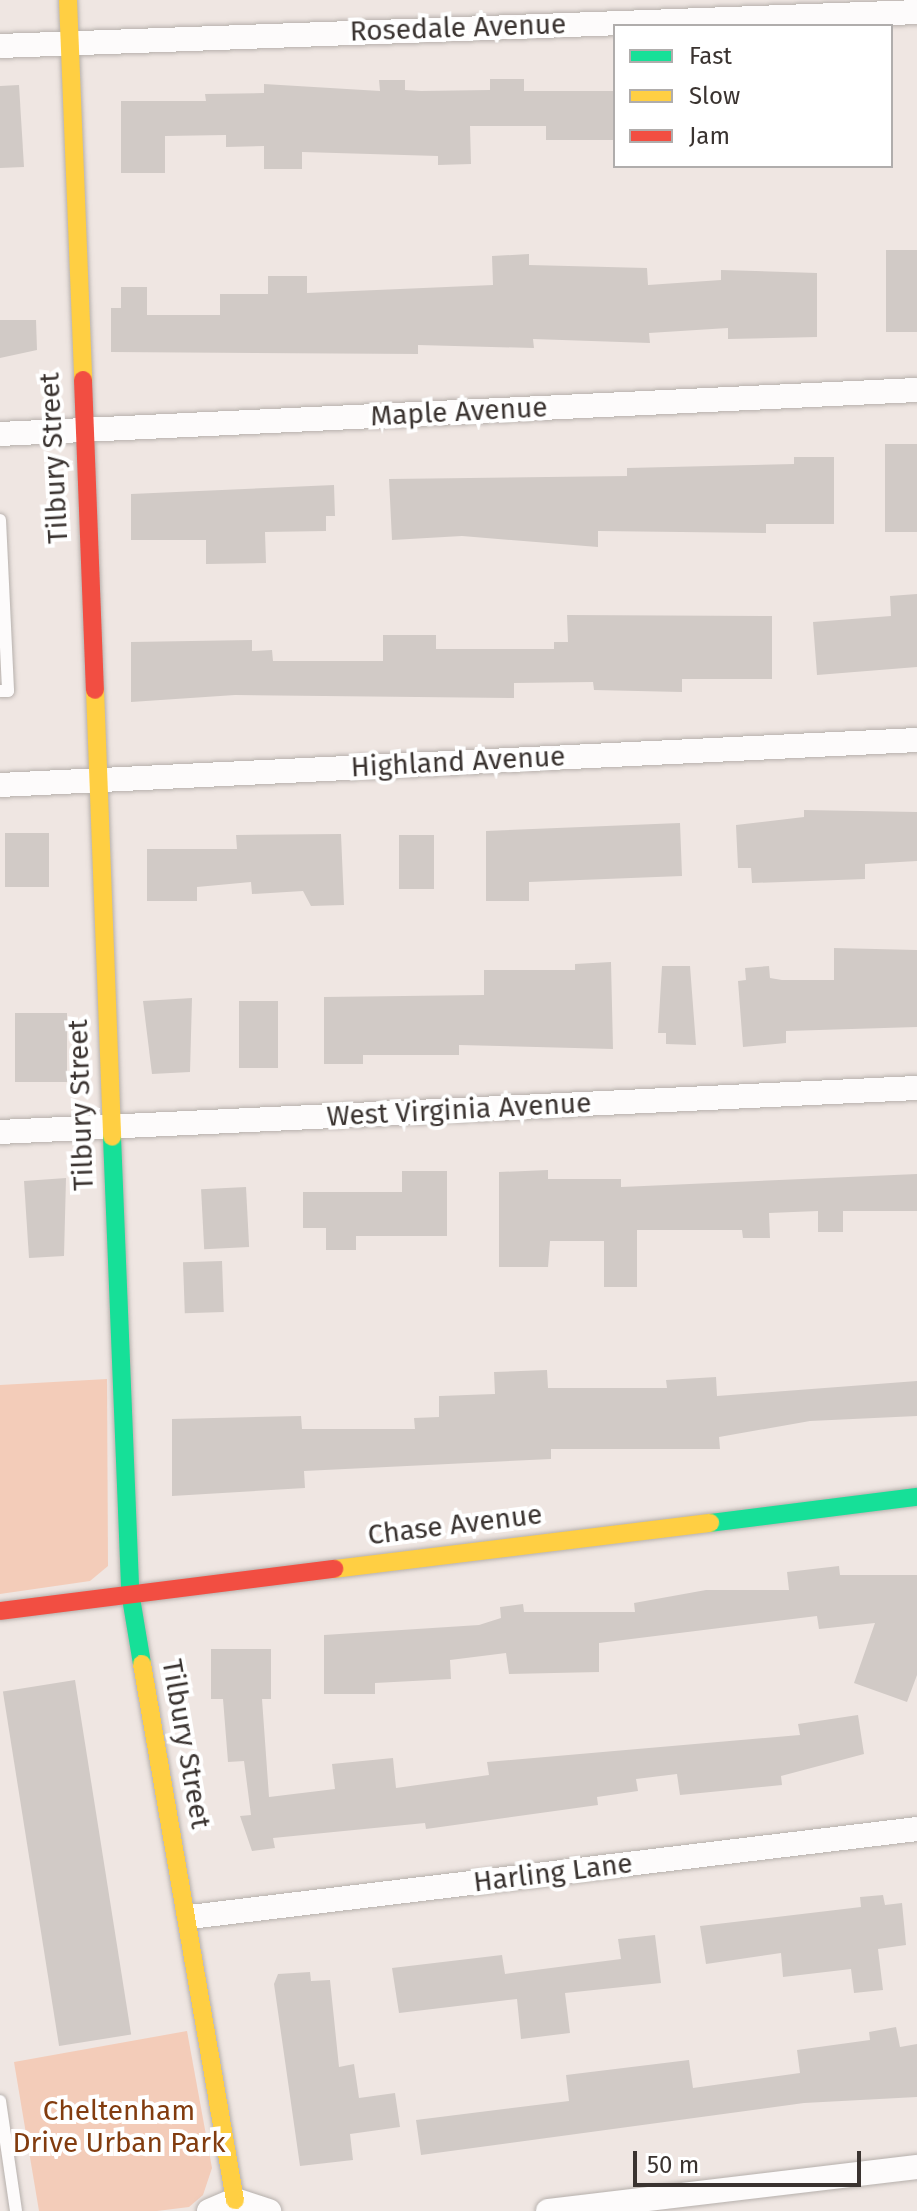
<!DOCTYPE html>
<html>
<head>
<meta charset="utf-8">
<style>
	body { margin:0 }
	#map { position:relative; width:917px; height:2211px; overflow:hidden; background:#efe6e2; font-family:"Fira Sans",sans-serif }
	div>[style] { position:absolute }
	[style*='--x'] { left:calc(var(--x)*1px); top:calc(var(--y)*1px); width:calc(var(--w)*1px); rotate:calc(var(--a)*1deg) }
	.green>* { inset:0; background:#f3ccb9 }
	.building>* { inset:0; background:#d1cac6; transform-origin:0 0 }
	.roads { filter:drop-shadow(0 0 2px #b6b0ac) drop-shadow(0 0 2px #b6b0ac) }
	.lane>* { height:12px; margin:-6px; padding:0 6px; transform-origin:6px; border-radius:6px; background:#fdfbfb }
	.street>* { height:24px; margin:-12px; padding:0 12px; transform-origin:12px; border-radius:12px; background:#fdfbfb }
	.fast>* { height:18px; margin:-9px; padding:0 9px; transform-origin:9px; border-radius:9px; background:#16e098 }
	.slow>* { height:18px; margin:-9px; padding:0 9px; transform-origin:9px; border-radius:9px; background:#ffcf43 }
	.jam>* { height:18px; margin:-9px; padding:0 9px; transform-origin:9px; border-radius:9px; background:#f24e42 }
	span { translate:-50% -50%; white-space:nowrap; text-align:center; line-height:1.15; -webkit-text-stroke:8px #fff; paint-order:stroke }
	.street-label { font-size:28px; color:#3a3330 }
	.park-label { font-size:28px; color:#823c0f }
	.legend { position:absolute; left:613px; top:24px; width:280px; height:144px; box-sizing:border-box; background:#fff; border:2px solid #b0adac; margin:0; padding:10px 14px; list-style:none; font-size:24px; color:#3a3330 }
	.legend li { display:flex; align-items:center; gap:16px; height:40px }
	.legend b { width:40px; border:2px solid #b0adac }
	.scale { position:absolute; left:633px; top:2151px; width:228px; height:36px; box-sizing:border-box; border:4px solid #3a3330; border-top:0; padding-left:10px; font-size:24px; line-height:28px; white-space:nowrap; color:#3a3330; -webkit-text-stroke:6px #fff; paint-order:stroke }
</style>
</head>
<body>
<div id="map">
	<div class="green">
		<div style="clip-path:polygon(107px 1379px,108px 1566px,90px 1581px,0 1594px,0 1385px)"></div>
		<div style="clip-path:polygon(187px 2031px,212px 2168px,203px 2195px,189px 2207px,157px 2211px,39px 2211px,14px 2062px)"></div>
	</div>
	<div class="building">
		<div style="clip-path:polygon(490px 79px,524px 79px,524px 91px,615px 91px,615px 140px,546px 140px,546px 126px,470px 126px,471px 164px,438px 165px,438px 156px,302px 152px,302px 169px,264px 169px,264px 146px,226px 147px,226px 135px,165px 136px,165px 173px,121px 173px,121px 101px,206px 101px,205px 94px,264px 93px,264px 84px,380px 91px,379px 80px,405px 80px,405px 90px,421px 91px,490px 90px)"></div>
		<div style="clip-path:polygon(19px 85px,24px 167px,0 168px,0 86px)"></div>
		<div style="left:886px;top:250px;width:31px;height:82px"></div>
		<div style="clip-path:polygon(529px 254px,529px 265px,647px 268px,648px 285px,721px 280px,721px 270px,817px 273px,817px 337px,728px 339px,728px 328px,649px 333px,650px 343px,533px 339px,534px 348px,418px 345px,418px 354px,111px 352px,111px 308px,121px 308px,121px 287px,147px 287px,147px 315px,220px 315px,220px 294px,268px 294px,268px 276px,307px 276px,307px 293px,493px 285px,492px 256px)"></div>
		<div style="clip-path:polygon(0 320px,36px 320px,37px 350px,0 358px)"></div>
		<div style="left:885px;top:444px;width:32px;height:88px"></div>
		<div style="clip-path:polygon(794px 457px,834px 457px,834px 524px,766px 524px,766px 533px,598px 531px,598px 547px,462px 536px,392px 540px,389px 479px,627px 476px,627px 468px,794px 464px)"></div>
		<div style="clip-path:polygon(334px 485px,335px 516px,326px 516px,326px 531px,265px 532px,266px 563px,206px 564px,206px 540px,131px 540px,131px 494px)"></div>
		<div style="clip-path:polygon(917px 594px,917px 667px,817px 675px,813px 622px,891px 616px,890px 596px)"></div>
		<div style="clip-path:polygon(567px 615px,772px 616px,772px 679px,682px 679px,682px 692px,594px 690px,593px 682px,514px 683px,514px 698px,235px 695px,131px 702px,131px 642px,252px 640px,252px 651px,272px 650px,273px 661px,383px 661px,383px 635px,436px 635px,436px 649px,554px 649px,554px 642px,568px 642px)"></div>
		<div style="clip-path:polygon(804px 810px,917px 812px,917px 861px,865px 864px,865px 879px,752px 883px,751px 868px,738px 868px,736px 825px,804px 817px)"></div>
		<div style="clip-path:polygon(680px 823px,682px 876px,529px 882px,529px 901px,486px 901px,486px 831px)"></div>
		<div style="left:5px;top:833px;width:44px;height:54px"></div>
		<div style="clip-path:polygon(341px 834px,344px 905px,311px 906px,303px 891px,252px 894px,251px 882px,197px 887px,197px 901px,147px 901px,147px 849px,237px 849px,236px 835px)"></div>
		<div style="left:399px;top:835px;width:35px;height:54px"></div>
		<div style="clip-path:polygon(834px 948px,917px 950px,917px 1027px,786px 1031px,786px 1043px,743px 1047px,738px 981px,746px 980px,745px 968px,769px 966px,770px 978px,782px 980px,834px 980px)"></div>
		<div style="clip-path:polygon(611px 962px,613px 1049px,459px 1045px,459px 1055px,363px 1055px,363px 1064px,324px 1064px,324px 997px,484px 995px,484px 970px,575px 970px,575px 964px)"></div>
		<div style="clip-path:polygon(662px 966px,690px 966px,696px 1045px,666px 1044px,666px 1033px,658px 1033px)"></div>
		<div style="clip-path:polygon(192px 998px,190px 1072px,152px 1074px,143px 1001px)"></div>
		<div style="left:239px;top:1001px;width:39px;height:67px"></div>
		<div style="left:15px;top:1013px;width:52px;height:69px"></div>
		<div style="clip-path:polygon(548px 1170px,548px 1179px,621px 1179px,621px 1187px,917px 1174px,917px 1211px,843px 1211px,843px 1232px,818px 1232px,818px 1211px,769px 1213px,770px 1238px,743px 1238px,742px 1230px,637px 1230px,637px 1287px,604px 1287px,604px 1241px,550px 1241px,548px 1267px,499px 1267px,499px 1172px)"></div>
		<div style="clip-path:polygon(402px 1171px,447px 1171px,447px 1236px,356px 1236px,356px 1250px,326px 1250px,326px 1228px,303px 1228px,303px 1192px,402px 1192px)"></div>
		<div style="clip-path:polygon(66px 1178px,64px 1256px,29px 1258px,24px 1181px)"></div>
		<div style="left:246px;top:1187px;width:60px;height:45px;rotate:87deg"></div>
		<div style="left:222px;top:1261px;width:51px;height:39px;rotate:88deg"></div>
		<div style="clip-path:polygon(547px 1370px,548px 1388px,667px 1388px,666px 1380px,716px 1377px,717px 1396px,917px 1381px,917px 1416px,810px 1421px,719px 1437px,720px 1449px,551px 1449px,551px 1459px,304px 1471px,305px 1488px,172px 1496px,172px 1419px,301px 1416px,302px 1429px,415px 1429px,414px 1418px,439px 1417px,439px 1396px,495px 1394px,494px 1372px)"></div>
		<div style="clip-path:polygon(839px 1566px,840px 1575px,917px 1575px,917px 1675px,907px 1702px,854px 1683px,875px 1623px,819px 1629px,817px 1616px,599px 1643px,599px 1672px,509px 1674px,506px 1653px,450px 1660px,451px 1679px,375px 1683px,375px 1694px,324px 1694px,324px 1635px,479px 1625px,501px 1618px,500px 1607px,523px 1604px,524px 1612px,635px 1612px,634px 1603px,706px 1590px,789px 1590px,787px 1572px)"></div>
		<div style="clip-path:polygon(211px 1649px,271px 1649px,271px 1699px,262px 1699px,269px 1797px,335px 1789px,332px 1764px,393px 1758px,396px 1788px,489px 1775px,487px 1762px,800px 1735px,798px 1724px,858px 1715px,864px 1754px,781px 1776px,782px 1785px,680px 1795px,677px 1774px,636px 1779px,638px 1791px,597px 1797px,598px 1805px,426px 1829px,425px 1823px,273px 1838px,275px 1848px,252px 1851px,240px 1816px,251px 1815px,244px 1761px,228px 1762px,223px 1699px,211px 1699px)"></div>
		<div style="left:75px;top:1680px;width:359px;height:73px;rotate:81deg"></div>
		<div style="clip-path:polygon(883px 1895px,885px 1905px,902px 1903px,906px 1945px,878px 1949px,883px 1990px,854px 1993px,851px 1969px,783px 1977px,781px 1953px,706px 1964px,700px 1926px,861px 1907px,860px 1897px)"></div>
		<div style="clip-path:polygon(655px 1935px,661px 1983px,565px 1993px,570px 2033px,521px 2039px,517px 1999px,399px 2013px,392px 1968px,502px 1955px,505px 1974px,621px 1959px,618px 1939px)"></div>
		<div style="clip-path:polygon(310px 1972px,311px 1981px,330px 1980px,339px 2067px,354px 2064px,359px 2098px,395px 2093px,400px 2127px,350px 2134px,353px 2160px,300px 2166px,274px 1984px,278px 1974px)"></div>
		<div style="clip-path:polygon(896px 2027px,900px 2047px,917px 2044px,917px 2097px,804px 2103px,421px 2155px,416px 2120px,569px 2101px,566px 2075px,689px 2060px,693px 2088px,800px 2073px,797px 2050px,870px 2040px,869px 2032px)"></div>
	</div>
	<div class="roads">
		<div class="lane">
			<div style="--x:0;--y:520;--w:171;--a:87.3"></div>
			<div style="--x:8;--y:691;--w:8;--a:180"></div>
			<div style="--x:0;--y:2101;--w:111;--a:81.7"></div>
		</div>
		<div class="street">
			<div style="--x:0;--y:46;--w:918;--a:-2.12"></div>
			<div style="--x:0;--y:434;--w:918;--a:-2.75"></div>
			<div style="--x:0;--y:785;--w:918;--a:-2.81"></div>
			<div style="--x:0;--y:1132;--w:918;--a:-2.75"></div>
			<div style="--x:190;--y:1917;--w:732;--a:-6.9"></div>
			<div style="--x:209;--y:2211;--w:28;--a:-23"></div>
			<div style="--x:235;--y:2200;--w:36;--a:18"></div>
			<div style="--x:548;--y:2211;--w:372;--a:-6.8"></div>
		</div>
		<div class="fast">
			<div style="--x:112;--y:1137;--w:455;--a:87.7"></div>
			<div style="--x:130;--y:1592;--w:73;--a:80.5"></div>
			<div style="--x:710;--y:1523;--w:209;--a:-7.2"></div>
		</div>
		<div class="slow">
			<div style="--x:68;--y:0;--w:380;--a:87.7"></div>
			<div style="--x:95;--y:690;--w:447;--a:87.8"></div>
			<div style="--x:334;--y:1569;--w:379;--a:-7"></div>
			<div style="--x:142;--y:1664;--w:544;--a:80.16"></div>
		</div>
		<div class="jam">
			<div style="--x:83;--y:380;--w:310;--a:87.8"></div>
			<div style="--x:0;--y:1611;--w:337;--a:-7.2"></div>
		</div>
	</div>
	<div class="street-label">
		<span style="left:458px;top:28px;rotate:-2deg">Rosedale Avenue</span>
		<span style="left:459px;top:412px;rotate:-3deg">Maple Avenue</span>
		<span style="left:54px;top:458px;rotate:-93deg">Tilbury Street</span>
		<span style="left:458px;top:762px;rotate:-3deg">Highland Avenue</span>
		<span style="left:81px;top:1105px;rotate:-92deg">Tilbury Street</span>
		<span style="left:459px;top:1110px;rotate:-3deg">West Virginia Avenue</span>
		<span style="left:455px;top:1525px;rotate:-7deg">Chase Avenue</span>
		<span style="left:186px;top:1744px;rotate:80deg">Tilbury Street</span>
		<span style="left:553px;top:1873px;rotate:-7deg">Harling Lane</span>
	</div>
	<div class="park-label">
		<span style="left:119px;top:2127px">Cheltenham<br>Drive Urban Park</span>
	</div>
	<ul class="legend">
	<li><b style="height:10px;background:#16e098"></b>Fast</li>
	<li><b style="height:10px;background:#ffcf43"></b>Slow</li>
	<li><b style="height:10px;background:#f24e42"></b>Jam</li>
	</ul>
	<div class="scale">50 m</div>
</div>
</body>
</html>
